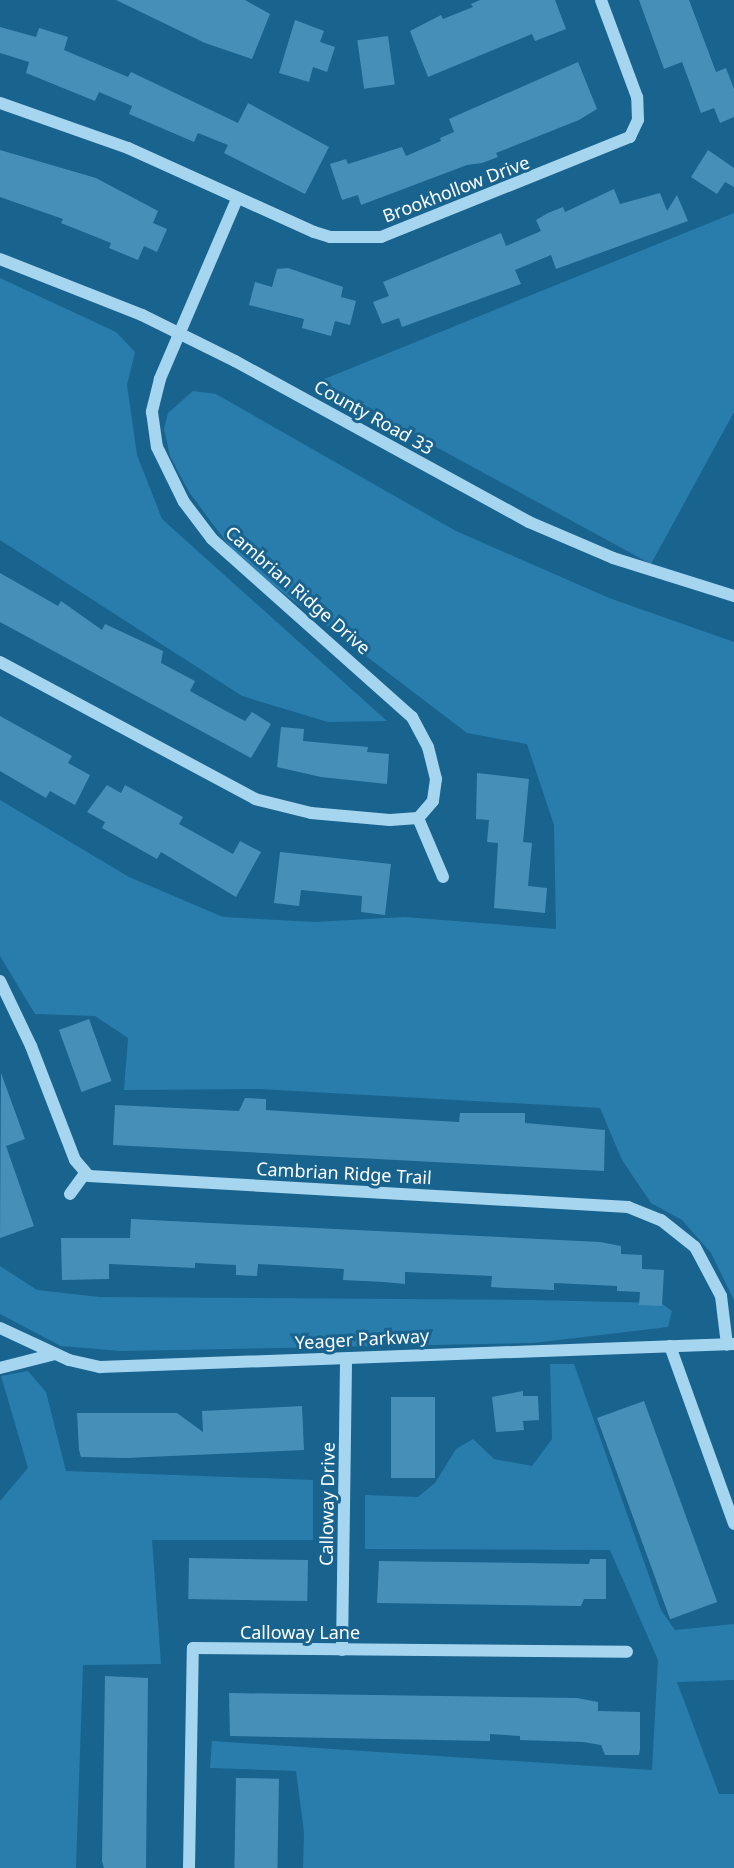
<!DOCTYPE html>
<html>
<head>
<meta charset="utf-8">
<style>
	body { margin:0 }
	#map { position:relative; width:734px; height:1868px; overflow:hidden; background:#19638f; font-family:"Noto Sans",sans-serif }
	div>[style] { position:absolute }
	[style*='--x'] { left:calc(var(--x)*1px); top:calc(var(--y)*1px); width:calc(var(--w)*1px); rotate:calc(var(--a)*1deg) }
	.green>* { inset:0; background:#297dac }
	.building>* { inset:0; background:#468fb9; transform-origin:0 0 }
	.minor>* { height:12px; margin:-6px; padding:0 6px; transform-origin:6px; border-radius:6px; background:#a6d5ef }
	span { translate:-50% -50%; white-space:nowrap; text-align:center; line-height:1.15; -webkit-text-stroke:6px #19638f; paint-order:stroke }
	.street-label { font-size:18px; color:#fff }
</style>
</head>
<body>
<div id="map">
	<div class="green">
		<div style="clip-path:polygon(734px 213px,734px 412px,651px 564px,317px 382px)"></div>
		<div style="clip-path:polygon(0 278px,116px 332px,135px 352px,127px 385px,137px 455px,162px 519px,387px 721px,328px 722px,242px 696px,0 540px)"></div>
		<div style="clip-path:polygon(193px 391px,216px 394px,456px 531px,609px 598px,734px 642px,734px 1300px,711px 1253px,682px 1220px,651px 1203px,622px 1160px,600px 1108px,259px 1089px,124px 1090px,128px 1038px,95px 1016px,35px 1014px,0 956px,0 800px,129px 877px,223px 917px,315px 922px,404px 917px,556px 929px,554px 825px,527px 744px,467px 733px,239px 559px,189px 492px,170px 456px,164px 429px,168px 413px)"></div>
		<div style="clip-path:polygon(0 1266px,37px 1290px,100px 1297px,532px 1300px,661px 1303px,672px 1311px,668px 1327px,533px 1343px,121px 1351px,61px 1346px,0 1314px)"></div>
		<div style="clip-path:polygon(550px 1364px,574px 1364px,661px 1610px,675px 1630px,734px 1624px,734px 1680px,677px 1682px,719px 1794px,734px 1794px,734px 1868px,303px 1868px,304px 1832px,296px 1771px,210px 1768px,212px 1741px,652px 1770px,658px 1660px,610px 1550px,365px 1549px,365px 1495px,418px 1497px,435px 1483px,456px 1449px,473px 1439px,494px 1459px,532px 1466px,552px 1439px)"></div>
		<div style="clip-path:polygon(28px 1371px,46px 1392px,66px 1471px,313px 1480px,313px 1540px,152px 1540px,161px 1664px,83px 1665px,76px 1868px,0 1868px,0 1501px,28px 1468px,1px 1376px)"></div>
	</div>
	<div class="building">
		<div style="clip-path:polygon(116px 0,245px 0,270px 14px,252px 59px,205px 43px)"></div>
		<div style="clip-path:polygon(480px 0,555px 0,566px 29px,535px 41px,532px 34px,428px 77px,410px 31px,441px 15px,443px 19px,473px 7px,471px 4px)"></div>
		<div style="clip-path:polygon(639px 0,689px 0,716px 72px,726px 68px,734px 89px,734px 117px,720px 123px,714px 108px,701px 113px,682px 62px,664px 69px)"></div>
		<div style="clip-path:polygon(295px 20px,324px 31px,320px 42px,335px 47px,327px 72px,313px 67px,309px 82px,279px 73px)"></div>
		<div style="clip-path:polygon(0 27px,36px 37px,39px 28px,68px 37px,64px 50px,128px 77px,131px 72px,238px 123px,248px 103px,329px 147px,305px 194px,224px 153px,228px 145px,198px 133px,194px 142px,129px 114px,132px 106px,99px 92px,95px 101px,26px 73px,29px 62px,0 53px)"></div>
		<div style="left:388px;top:36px;width:49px;height:31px;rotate:82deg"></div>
		<div style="clip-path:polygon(578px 62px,597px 109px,579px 120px,496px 153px,498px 157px,482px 163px,467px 165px,361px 205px,358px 195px,342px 200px,330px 164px,346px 159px,348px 164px,402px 147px,406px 156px,441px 141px,440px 138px,454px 132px,449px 119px)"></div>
		<div style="clip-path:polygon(0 150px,96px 178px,158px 211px,153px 223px,167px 229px,157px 252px,144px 246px,138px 260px,109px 248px,111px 243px,61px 223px,63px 219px,0 197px)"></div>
		<div style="clip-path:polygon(708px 150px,734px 168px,734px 187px,725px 182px,717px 194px,691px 177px)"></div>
		<div style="clip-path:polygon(614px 189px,620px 204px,660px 193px,667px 211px,677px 195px,688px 221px,556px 269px,551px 255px,515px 270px,521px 284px,402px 327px,399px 318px,382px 324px,373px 302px,389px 296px,383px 282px,501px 233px,506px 246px,541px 231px,536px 220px,548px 213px,563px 207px,565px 212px)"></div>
		<div style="clip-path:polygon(288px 268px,343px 287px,341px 297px,356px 301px,350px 325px,335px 321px,331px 336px,302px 328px,304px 319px,249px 305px,255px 282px,272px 287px,277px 269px)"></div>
		<div style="clip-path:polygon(0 573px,58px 606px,61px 601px,102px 630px,105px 624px,163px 651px,161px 663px,195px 681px,190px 691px,226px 711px,245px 721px,252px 712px,271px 724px,251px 758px,0 622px)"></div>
		<div style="clip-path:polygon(0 716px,72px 756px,68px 763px,90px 775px,75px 805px,50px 791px,46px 798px,0 771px)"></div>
		<div style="clip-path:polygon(281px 727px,304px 729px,303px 741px,368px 747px,367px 752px,389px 754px,387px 784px,321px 777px,277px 767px)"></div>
		<div style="clip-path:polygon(477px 773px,529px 779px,523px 842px,532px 843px,528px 886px,547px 888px,545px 913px,494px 908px,498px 843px,487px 842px,489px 820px,476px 819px)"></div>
		<div style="clip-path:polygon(107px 785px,121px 793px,125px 785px,183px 817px,179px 824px,233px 854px,240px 841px,261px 852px,236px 897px,161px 852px,157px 859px,102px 828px,105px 822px,87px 812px)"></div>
		<div style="clip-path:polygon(280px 852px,391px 864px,385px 915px,361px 912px,362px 896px,301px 890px,299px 906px,274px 903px)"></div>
		<div style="left:89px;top:1019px;width:66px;height:32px;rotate:70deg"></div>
		<div style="clip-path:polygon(1px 1073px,25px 1139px,6px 1146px,34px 1226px,0 1238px)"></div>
		<div style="clip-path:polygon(245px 1098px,266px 1099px,266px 1110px,372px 1117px,459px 1122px,460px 1113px,525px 1113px,525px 1123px,605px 1130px,604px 1171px,113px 1145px,115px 1105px,239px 1111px)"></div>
		<div style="clip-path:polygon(131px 1219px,600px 1242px,621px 1246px,621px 1254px,642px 1255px,642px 1269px,664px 1270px,662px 1306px,639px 1305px,640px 1292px,617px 1291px,617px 1286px,554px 1283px,554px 1290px,506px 1288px,491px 1287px,492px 1276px,405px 1272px,405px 1284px,384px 1282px,343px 1280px,344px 1269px,258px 1264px,257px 1276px,236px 1275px,236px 1265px,195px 1263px,195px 1268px,109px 1264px,109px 1279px,62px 1280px,61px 1238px,130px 1238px)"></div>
		<div style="clip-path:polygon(523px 1391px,523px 1396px,538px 1396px,539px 1420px,523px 1421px,524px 1430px,496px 1432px,492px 1397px)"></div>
		<div style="left:391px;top:1397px;width:44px;height:81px"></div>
		<div style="left:644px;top:1401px;width:214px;height:50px;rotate:70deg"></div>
		<div style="clip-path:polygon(302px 1406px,304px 1450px,126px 1458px,81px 1457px,79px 1450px,77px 1413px,177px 1413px,203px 1432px,202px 1411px)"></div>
		<div style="left:189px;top:1558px;width:119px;height:41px;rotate:1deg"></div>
		<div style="clip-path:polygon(590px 1559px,606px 1559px,606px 1599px,584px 1599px,581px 1606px,377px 1603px,379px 1561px,589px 1564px)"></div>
		<div style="clip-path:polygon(105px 1676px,148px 1678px,146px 1868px,104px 1868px,102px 1861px)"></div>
		<div style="clip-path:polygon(229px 1693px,577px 1698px,598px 1702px,598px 1711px,640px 1712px,640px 1749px,639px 1755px,605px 1755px,601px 1745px,583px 1742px,520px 1740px,520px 1736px,490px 1734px,490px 1741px,230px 1736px)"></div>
		<div style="left:236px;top:1778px;width:43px;height:90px;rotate:1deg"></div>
	</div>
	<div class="minor">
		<div style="--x:0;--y:103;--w:136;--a:19.4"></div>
		<div style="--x:128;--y:148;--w:204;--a:24.3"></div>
		<div style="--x:314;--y:232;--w:17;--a:17"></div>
		<div style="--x:330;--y:237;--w:51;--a:0"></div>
		<div style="--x:381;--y:237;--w:268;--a:-21.9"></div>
		<div style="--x:630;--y:137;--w:19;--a:-65"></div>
		<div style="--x:638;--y:120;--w:23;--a:-92"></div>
		<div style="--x:637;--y:97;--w:103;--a:-110.4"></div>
		<div style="--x:237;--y:199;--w:196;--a:113.2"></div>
		<div style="--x:160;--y:379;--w:34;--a:104"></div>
		<div style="--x:152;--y:412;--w:35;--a:82"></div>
		<div style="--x:157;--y:447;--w:61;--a:63.9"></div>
		<div style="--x:184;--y:502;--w:46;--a:52.9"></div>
		<div style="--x:212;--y:539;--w:268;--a:41.7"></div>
		<div style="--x:412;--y:717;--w:34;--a:62"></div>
		<div style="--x:428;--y:747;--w:33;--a:76"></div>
		<div style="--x:436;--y:779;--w:22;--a:98"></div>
		<div style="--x:433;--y:801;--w:23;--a:131"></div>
		<div style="--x:0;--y:259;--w:153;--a:21.5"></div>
		<div style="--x:142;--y:315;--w:104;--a:26.3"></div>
		<div style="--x:235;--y:361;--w:335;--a:28.7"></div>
		<div style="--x:529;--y:522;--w:91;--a:23.2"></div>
		<div style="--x:613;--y:558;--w:127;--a:17.4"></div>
		<div style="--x:0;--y:662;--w:289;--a:28.2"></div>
		<div style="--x:255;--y:799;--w:58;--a:14"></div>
		<div style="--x:311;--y:813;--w:79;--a:5.1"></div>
		<div style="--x:390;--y:820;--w:28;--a:-4"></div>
		<div style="--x:418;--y:818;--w:64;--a:67"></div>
		<div style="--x:0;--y:981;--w:72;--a:64.5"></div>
		<div style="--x:31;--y:1046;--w:122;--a:68.9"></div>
		<div style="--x:75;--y:1160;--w:21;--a:49"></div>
		<div style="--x:89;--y:1176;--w:540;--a:3.29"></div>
		<div style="--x:628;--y:1207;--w:35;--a:22"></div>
		<div style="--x:661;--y:1220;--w:43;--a:38.5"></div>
		<div style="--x:695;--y:1247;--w:55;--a:62"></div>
		<div style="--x:721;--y:1296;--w:49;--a:83"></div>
		<div style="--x:70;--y:1194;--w:26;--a:-54"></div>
		<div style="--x:0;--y:1328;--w:76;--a:24.9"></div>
		<div style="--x:69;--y:1360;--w:32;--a:13"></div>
		<div style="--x:100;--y:1367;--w:634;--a:-2.08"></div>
		<div style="--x:670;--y:1346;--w:189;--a:70.2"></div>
		<div style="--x:0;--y:1368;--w:57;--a:-14.3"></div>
		<div style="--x:342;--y:1650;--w:291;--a:-89.2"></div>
		<div style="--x:189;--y:1868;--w:220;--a:-89"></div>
		<div style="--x:193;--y:1648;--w:434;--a:0.5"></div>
	</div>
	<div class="street-label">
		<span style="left:456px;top:189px;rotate:-21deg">Brookhollow Drive</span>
		<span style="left:374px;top:417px;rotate:29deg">County Road 33</span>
		<span style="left:298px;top:590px;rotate:41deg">Cambrian Ridge Drive</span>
		<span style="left:344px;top:1173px;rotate:3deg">Cambrian Ridge Trail</span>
		<span style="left:362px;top:1339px;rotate:-3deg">Yeager Parkway</span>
		<span style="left:327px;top:1504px;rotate:-89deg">Calloway Drive</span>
		<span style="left:300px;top:1632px">Calloway Lane</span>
	</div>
</div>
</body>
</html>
